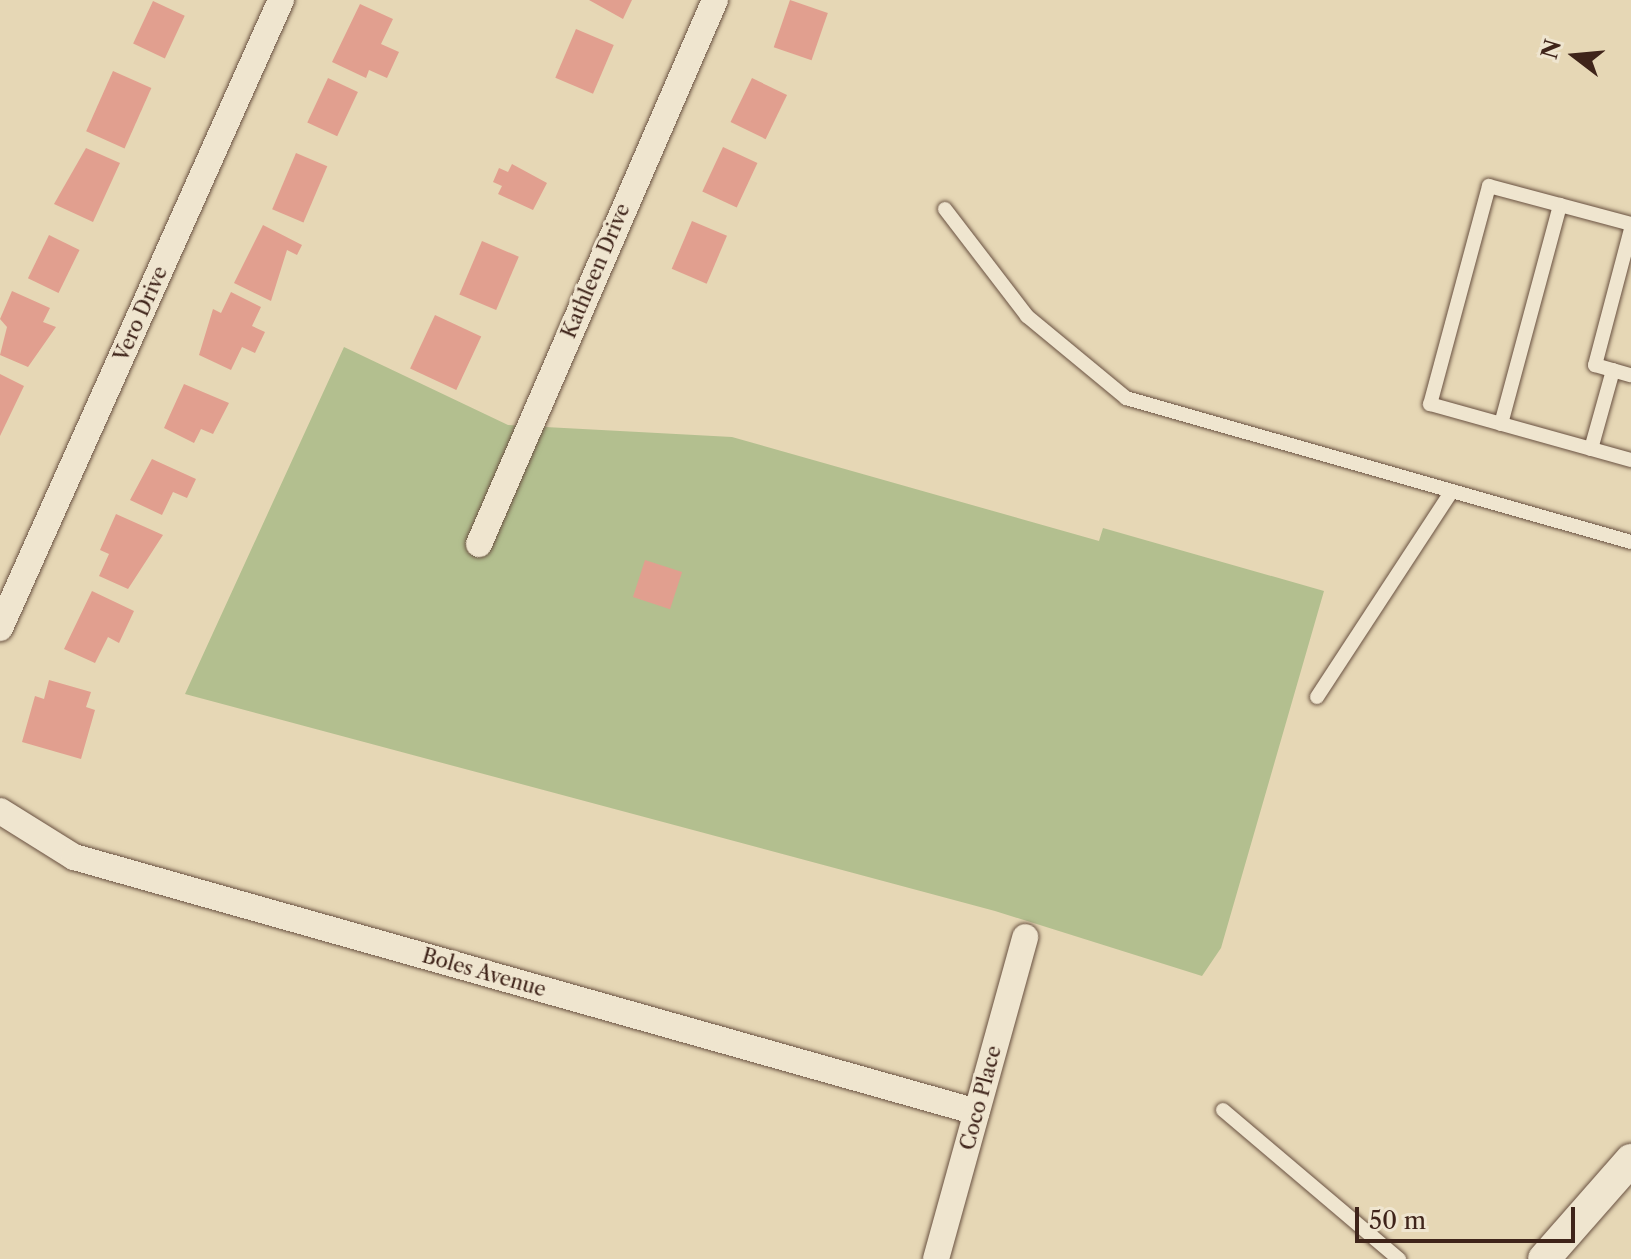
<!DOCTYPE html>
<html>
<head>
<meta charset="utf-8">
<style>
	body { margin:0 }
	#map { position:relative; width:1631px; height:1259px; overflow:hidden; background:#e6d7b5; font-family:"Libre Caslon Text",serif }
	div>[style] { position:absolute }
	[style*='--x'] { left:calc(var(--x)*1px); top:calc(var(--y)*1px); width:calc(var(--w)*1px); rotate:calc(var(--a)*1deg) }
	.green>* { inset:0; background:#b3bf8f }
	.building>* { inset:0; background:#e19f8f; transform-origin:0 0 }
	.roads { filter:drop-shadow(0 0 2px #695141) drop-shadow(0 0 2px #695141) }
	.service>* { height:14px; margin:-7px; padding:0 7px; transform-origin:7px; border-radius:7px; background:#efe5cf }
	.minor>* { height:26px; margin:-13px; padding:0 13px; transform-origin:13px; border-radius:13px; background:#efe5cf }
	.tertiary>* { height:32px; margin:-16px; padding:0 16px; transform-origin:16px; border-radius:16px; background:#efe5cf }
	span { translate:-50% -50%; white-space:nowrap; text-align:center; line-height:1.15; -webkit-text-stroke:6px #efe5cf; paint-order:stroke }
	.street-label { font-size:20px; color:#3f241a }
	.north { position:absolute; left:1535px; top:16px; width:80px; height:80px; -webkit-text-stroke:6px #efe5cf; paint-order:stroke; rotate:286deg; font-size:22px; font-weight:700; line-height:32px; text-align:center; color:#3f241a }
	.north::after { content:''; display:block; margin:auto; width:28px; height:36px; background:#3f241a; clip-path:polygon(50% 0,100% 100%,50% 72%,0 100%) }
	.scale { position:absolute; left:1355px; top:1207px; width:220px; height:36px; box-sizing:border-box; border:4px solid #3f241a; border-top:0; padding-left:10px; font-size:24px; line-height:28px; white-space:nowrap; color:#3f241a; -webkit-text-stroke:6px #efe5cf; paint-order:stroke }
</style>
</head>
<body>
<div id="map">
	<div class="green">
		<div style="clip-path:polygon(344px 347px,508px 425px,732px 437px,1099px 541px,1103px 528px,1324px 591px,1221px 948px,1202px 976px,995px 911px,185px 694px)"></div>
	</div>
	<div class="building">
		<div style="clip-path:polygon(589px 0,632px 0,623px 19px)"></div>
		<div style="left:790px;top:0;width:40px;height:50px;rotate:19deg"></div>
		<div style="left:153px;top:1px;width:35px;height:47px;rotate:25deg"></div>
		<div style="clip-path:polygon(360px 4px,393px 19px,381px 44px,399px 52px,387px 78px,369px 70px,366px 78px,332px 62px)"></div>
		<div style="left:576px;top:29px;width:41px;height:53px;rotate:23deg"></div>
		<div style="left:113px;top:71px;width:42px;height:66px;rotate:24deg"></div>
		<div style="left:328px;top:78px;width:33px;height:49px;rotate:25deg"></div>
		<div style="left:752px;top:78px;width:39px;height:49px;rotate:26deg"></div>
		<div style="left:723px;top:147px;width:38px;height:49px;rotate:25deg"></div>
		<div style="clip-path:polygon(86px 148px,120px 163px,93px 222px,54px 204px)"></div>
		<div style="left:296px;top:153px;width:34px;height:61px;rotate:23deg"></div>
		<div style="clip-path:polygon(512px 164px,547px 183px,533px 210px,498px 194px,502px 186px,493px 182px,499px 168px,508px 172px)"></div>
		<div style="left:692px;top:221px;width:38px;height:52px;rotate:23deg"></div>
		<div style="clip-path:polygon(263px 225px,302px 245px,297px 255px,287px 250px,271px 301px,234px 283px)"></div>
		<div style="left:49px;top:235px;width:34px;height:48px;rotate:26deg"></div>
		<div style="left:482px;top:241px;width:40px;height:58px;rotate:23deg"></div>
		<div style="clip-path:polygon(12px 291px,50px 308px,43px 322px,56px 327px,28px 367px,0 355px,7px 327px,0 319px)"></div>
		<div style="clip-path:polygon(231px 292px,261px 307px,252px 326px,265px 332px,255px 353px,242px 347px,231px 370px,199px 355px,213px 309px,221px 313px)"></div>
		<div style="left:435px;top:315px;width:51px;height:59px;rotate:25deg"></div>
		<div style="clip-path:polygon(0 374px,24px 386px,0 436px)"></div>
		<div style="clip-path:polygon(184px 384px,229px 403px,213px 434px,201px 429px,194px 443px,164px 428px)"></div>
		<div style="clip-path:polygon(152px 459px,196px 479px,187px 498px,173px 492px,162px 515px,130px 500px)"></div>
		<div style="clip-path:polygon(116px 514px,163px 535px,128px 589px,99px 576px,109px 554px,100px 550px)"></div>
		<div style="left:645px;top:560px;width:39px;height:39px;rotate:18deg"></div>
		<div style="clip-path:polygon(92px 591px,134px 611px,119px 643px,108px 637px,95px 663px,64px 649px)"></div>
		<div style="clip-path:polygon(49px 680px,91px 692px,86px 707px,95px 710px,81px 759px,22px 742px,35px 696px,44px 699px)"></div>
	</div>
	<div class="roads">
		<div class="service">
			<div style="--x:945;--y:209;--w:135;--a:52.5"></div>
			<div style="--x:1027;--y:316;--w:129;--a:39.6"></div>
			<div style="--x:1126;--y:398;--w:525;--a:15.92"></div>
			<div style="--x:1631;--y:224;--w:147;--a:-165"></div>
			<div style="--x:1489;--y:186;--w:226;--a:105.1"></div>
			<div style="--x:1430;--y:404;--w:209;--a:15.6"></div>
			<div style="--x:1631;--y:229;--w:141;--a:104.8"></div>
			<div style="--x:1595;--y:365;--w:37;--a:16"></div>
			<div style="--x:1501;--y:424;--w:227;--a:-74.9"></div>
			<div style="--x:1591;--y:449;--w:82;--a:-74.4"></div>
			<div style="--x:1317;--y:697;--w:246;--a:-56.8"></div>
			<div style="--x:1223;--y:1110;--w:231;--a:40.3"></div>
		</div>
		<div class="minor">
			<div style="--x:479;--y:544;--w:593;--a:-66.55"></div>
			<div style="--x:0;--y:628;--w:688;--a:-65.89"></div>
			<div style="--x:0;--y:811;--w:87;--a:31.9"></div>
			<div style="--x:74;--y:857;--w:938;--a:15.77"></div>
			<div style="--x:936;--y:1259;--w:334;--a:-74.5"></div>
		</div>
		<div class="tertiary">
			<div style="--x:1544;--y:1259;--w:132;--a:-48.7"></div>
		</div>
	</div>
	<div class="street-label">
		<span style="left:596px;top:271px;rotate:-67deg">Kathleen Drive</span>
		<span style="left:141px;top:314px;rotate:-66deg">Vero Drive</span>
		<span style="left:484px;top:973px;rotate:16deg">Boles Avenue</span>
		<span style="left:981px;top:1098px;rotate:-75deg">Coco Place</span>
	</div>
	<div class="north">N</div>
	<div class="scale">50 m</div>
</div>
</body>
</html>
